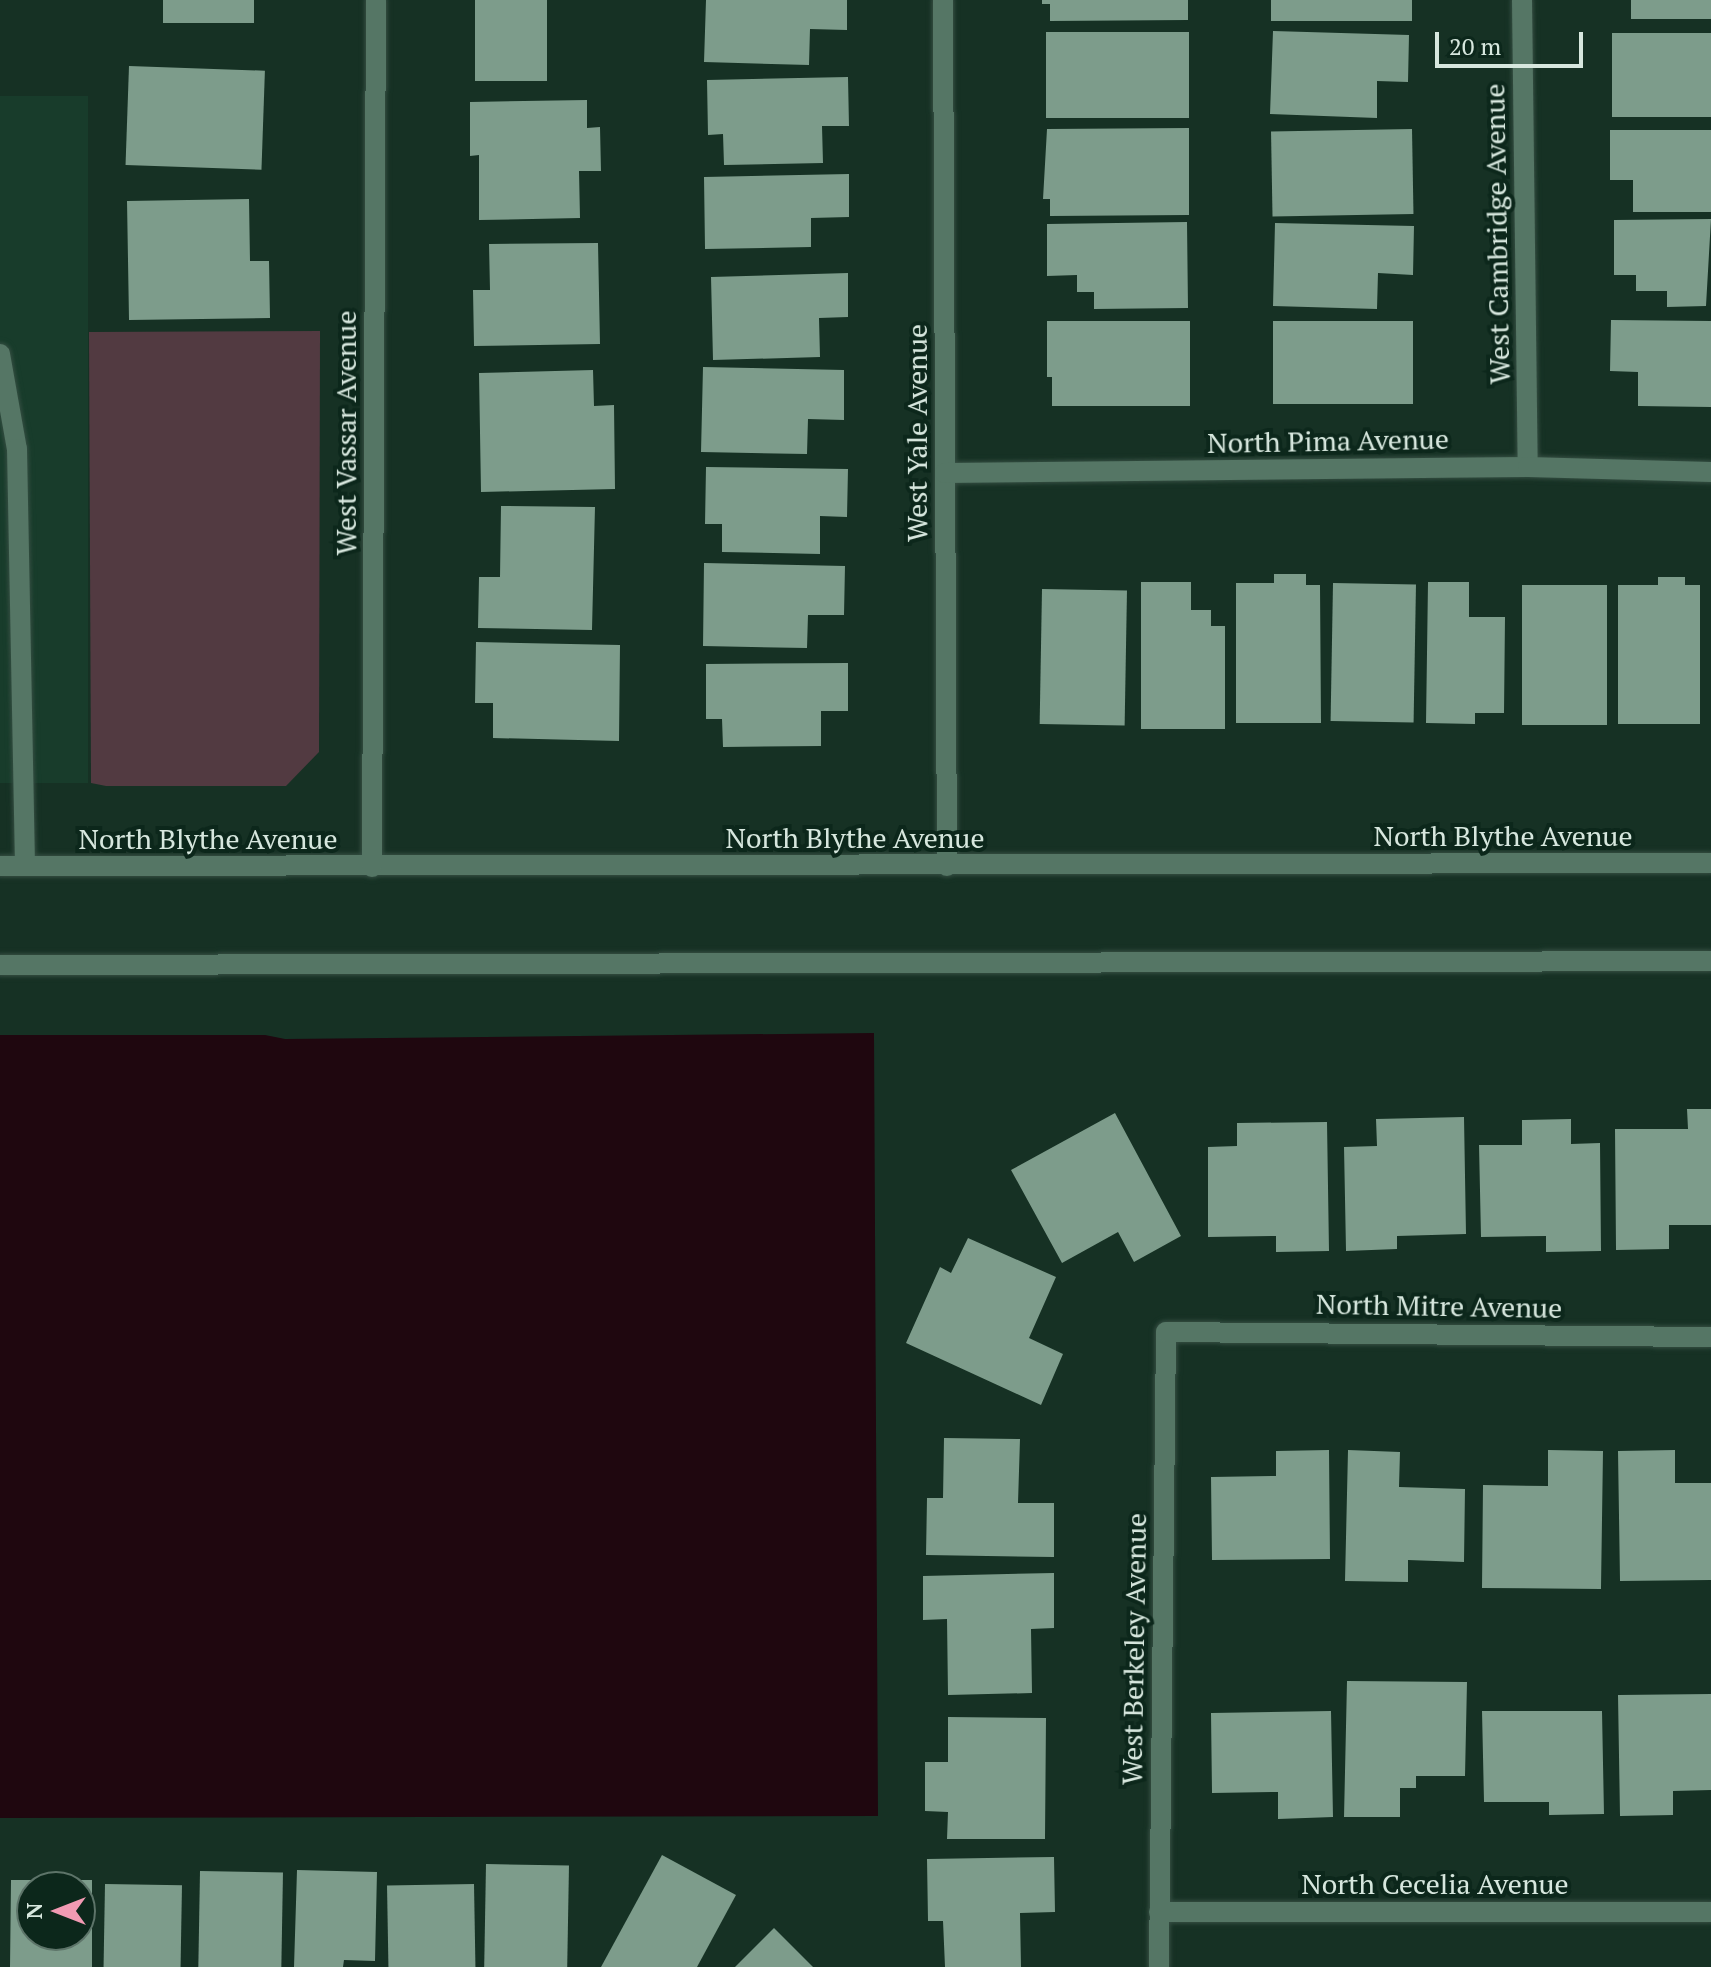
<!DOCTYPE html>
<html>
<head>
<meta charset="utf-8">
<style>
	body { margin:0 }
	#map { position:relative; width:1711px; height:1967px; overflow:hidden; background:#163124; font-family:"PT Serif",serif }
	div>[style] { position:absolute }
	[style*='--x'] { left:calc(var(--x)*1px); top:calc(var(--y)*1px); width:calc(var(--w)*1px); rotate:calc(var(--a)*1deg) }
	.built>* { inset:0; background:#183c2b; transform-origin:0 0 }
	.green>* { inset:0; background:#523a41 }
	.water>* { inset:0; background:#1f070f }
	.building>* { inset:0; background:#7d9c8b; transform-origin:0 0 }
	.roads { filter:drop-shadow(0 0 2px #354e42) drop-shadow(0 0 2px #354e42) }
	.minor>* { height:20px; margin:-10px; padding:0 10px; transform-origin:10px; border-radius:10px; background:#557665 }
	span { translate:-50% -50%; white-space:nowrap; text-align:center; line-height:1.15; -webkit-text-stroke:8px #0c271b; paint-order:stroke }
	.street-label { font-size:28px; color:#d7e7de }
	.north { position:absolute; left:16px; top:1871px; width:80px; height:80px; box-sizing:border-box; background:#0c271b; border:2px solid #5d7469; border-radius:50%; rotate:270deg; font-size:22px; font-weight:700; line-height:32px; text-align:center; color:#d7e7de }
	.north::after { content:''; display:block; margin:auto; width:28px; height:36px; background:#f19ab3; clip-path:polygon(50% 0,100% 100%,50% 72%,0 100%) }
	.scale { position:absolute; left:1435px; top:32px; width:148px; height:36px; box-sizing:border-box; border:4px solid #d7e7de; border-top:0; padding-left:10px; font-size:24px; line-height:28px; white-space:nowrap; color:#d7e7de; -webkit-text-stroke:6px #0c271b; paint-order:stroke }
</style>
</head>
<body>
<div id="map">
	<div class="built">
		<div style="left:88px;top:96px;width:687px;height:88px;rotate:90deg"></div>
	</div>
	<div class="green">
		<div style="clip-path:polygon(320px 331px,319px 752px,286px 786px,106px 786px,91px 783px,89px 332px)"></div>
	</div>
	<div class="water">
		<div style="clip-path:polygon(874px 1033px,878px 1816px,0 1818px,0 1035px,265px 1035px,285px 1039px)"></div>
	</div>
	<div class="building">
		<div style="left:163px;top:0;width:91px;height:23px"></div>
		<div style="left:475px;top:0;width:72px;height:81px"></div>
		<div style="clip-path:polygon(706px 0,847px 0,847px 30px,810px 29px,809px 65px,704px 62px)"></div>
		<div style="clip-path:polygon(1042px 0,1188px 0,1188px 20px,1050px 21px,1050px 4px,1042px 4px)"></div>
		<div style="left:1271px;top:0;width:141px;height:21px"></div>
		<div style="left:1631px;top:0;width:80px;height:19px"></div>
		<div style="clip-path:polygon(1273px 31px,1409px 35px,1408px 82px,1377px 81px,1377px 118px,1270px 114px)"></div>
		<div style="left:1046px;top:32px;width:143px;height:86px"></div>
		<div style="left:1711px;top:33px;width:84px;height:99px;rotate:90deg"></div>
		<div style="left:129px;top:66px;width:136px;height:99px;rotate:2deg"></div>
		<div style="clip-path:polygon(848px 77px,849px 126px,822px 126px,823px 163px,724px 165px,723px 134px,708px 135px,707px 80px)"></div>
		<div style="clip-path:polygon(587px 100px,587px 128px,600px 127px,601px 171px,579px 171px,580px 218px,479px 220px,479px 155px,470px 156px,470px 102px)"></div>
		<div style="clip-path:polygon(1189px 128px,1189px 215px,1050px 216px,1050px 199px,1043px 199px,1047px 129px)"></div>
		<div style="left:1412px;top:129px;width:85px;height:141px;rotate:89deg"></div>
		<div style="clip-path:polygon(1610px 130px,1711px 130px,1711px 212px,1633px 212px,1633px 180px,1610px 180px)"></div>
		<div style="clip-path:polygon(849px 174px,849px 217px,811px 218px,811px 247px,705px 249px,704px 177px)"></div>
		<div style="clip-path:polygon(249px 199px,250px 261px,269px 261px,270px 318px,129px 320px,127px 201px)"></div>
		<div style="clip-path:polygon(1711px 219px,1706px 306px,1667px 307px,1667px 291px,1636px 291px,1636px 275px,1614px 275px,1614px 220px)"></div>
		<div style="clip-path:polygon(1187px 222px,1188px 308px,1094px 309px,1094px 292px,1077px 292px,1077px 275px,1047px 276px,1047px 224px)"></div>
		<div style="clip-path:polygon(1275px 223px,1414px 226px,1413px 275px,1378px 273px,1377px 309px,1273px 306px)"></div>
		<div style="clip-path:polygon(598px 243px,600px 344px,474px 346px,473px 290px,490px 290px,489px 244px)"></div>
		<div style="clip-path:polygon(848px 273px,848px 317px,819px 318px,820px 357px,713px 360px,711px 277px)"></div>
		<div style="clip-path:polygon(1611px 320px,1711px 321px,1711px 407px,1638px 406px,1638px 372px,1610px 371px)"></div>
		<div style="clip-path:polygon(1047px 321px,1190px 321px,1190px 406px,1052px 406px,1052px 377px,1047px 377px)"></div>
		<div style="left:1273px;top:321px;width:140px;height:83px"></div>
		<div style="clip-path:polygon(703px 367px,844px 370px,844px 420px,808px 419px,807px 454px,701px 452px)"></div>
		<div style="clip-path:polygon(593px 370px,594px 406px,614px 405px,615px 489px,481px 492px,479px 373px)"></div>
		<div style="clip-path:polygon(706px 467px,848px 469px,847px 517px,820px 516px,820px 554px,722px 552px,722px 524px,705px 524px)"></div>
		<div style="clip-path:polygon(501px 506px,595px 507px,592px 630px,478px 628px,479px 577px,500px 577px)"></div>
		<div style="clip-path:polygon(704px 563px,845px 566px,844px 615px,808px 615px,807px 648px,703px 646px)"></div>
		<div style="clip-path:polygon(1274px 574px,1306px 574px,1306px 585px,1320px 585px,1321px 723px,1236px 723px,1236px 583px,1274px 583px)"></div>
		<div style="clip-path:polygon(1658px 577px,1685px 577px,1685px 585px,1700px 585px,1700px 724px,1618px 724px,1618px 585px,1658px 585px)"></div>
		<div style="clip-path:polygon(1141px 582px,1191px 582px,1191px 610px,1211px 610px,1211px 626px,1225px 626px,1225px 729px,1141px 729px)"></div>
		<div style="clip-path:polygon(1428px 582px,1469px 582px,1469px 617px,1505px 617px,1504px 713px,1475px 713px,1475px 724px,1426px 723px)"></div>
		<div style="left:1333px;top:583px;width:83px;height:138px;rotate:1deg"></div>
		<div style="left:1522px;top:585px;width:85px;height:140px"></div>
		<div style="left:1042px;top:589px;width:85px;height:135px;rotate:1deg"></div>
		<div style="clip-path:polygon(476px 642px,620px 645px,619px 741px,493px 738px,493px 703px,475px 703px)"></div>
		<div style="clip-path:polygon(848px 663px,848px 711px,821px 711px,821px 746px,723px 747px,722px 719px,706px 719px,706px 664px)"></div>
		<div style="clip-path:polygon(1687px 1109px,1711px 1109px,1711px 1225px,1669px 1225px,1669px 1249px,1616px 1250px,1615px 1129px,1688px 1129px)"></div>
		<div style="clip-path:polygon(1115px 1113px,1181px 1236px,1134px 1262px,1118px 1232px,1062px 1263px,1011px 1170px)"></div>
		<div style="clip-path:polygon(1464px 1117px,1466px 1234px,1397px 1236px,1397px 1249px,1346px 1251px,1344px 1147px,1377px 1146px,1376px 1119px)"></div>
		<div style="clip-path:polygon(1571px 1119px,1571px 1144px,1600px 1143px,1601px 1251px,1546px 1252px,1546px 1236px,1481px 1237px,1479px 1145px,1522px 1145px,1522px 1120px)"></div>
		<div style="clip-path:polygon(1327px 1122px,1329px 1251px,1276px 1252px,1276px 1236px,1208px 1237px,1208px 1147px,1237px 1146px,1237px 1123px)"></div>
		<div style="clip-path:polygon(968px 1238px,1056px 1277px,1029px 1338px,1063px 1354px,1041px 1405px,906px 1343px,940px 1267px,951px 1273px)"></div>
		<div style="clip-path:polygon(944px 1438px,1020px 1439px,1018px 1503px,1054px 1503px,1054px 1557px,926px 1555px,927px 1498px,943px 1498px)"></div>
		<div style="clip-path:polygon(1329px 1450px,1330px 1559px,1212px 1560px,1211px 1477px,1276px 1476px,1276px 1451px)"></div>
		<div style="clip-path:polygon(1348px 1450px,1400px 1452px,1399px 1487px,1465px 1489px,1464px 1562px,1408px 1560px,1408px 1582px,1345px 1581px)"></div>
		<div style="clip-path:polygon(1548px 1450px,1603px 1451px,1601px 1589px,1482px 1588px,1483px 1485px,1548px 1486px)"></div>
		<div style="clip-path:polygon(1675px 1450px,1675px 1483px,1711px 1483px,1711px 1580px,1620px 1581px,1618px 1451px)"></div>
		<div style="clip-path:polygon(1054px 1573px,1054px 1628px,1031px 1629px,1032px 1693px,948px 1695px,947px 1619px,923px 1620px,923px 1576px)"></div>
		<div style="clip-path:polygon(1347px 1681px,1467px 1682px,1465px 1776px,1416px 1776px,1416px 1788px,1400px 1788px,1400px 1817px,1344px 1817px)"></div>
		<div style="clip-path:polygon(1711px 1694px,1711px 1790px,1673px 1791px,1673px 1815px,1620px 1816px,1618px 1695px)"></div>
		<div style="clip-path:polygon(1331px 1711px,1333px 1817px,1278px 1819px,1278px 1792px,1212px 1793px,1211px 1713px)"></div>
		<div style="clip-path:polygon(1482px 1711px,1602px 1711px,1604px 1814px,1549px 1815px,1549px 1802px,1484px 1802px)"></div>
		<div style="clip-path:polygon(948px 1717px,1046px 1718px,1045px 1839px,947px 1839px,948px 1812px,925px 1811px,925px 1762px,948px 1762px)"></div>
		<div style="clip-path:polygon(662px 1855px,736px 1895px,697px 1967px,601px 1967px)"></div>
		<div style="clip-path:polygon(1054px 1857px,1055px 1912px,1020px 1913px,1021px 1967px,945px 1967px,943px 1921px,928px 1921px,927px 1859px)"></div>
		<div style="left:486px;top:1864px;width:83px;height:103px;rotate:1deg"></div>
		<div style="clip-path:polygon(297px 1870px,377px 1872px,375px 1961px,344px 1960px,343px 1967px,294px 1967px)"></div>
		<div style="left:200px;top:1871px;width:83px;height:96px;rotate:1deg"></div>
		<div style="clip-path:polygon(evenodd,11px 1880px,92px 1880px,92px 1967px,10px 1967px,11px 1880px,32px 1887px,80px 1887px,80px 1935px,32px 1935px,32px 1887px)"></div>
		<div style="left:105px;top:1884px;width:77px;height:83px;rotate:1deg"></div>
		<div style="left:474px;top:1884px;width:83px;height:87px;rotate:89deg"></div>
		<div style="clip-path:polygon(774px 1928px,813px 1967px,735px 1967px)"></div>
	</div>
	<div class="roads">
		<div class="minor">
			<div style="--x:943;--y:0;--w:866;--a:89.74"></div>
			<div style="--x:1522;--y:0;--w:467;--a:89.3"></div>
			<div style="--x:0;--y:354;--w:97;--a:79.9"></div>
			<div style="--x:17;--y:449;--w:417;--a:88.9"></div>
			<div style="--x:945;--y:473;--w:583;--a:-0.59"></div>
			<div style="--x:1528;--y:467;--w:183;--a:1.6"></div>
			<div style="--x:0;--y:866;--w:1711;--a:-0.1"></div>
			<div style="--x:372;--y:867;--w:867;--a:-89.74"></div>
			<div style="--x:0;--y:965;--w:1711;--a:-0.13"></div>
			<div style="--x:1159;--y:1912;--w:552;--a:0"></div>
			<div style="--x:1159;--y:1967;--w:635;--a:-89.37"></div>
			<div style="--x:1166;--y:1332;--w:545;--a:0.53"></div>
		</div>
	</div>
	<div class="street-label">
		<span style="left:1497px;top:234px;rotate:-91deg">West Cambridge Avenue</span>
		<span style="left:346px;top:433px;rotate:-90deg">West Vassar Avenue</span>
		<span style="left:917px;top:433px;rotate:-90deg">West Yale Avenue</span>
		<span style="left:1328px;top:441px;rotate:-1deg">North Pima Avenue</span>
		<span style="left:1503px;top:836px">North Blythe Avenue</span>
		<span style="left:855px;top:838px">North Blythe Avenue</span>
		<span style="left:208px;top:839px">North Blythe Avenue</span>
		<span style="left:1439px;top:1306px;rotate:1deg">North Mitre Avenue</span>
		<span style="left:1134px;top:1649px;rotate:-89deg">West Berkeley Avenue</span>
		<span style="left:1435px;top:1884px">North Cecelia Avenue</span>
	</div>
	<div class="north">N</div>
	<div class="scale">20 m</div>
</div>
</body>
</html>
